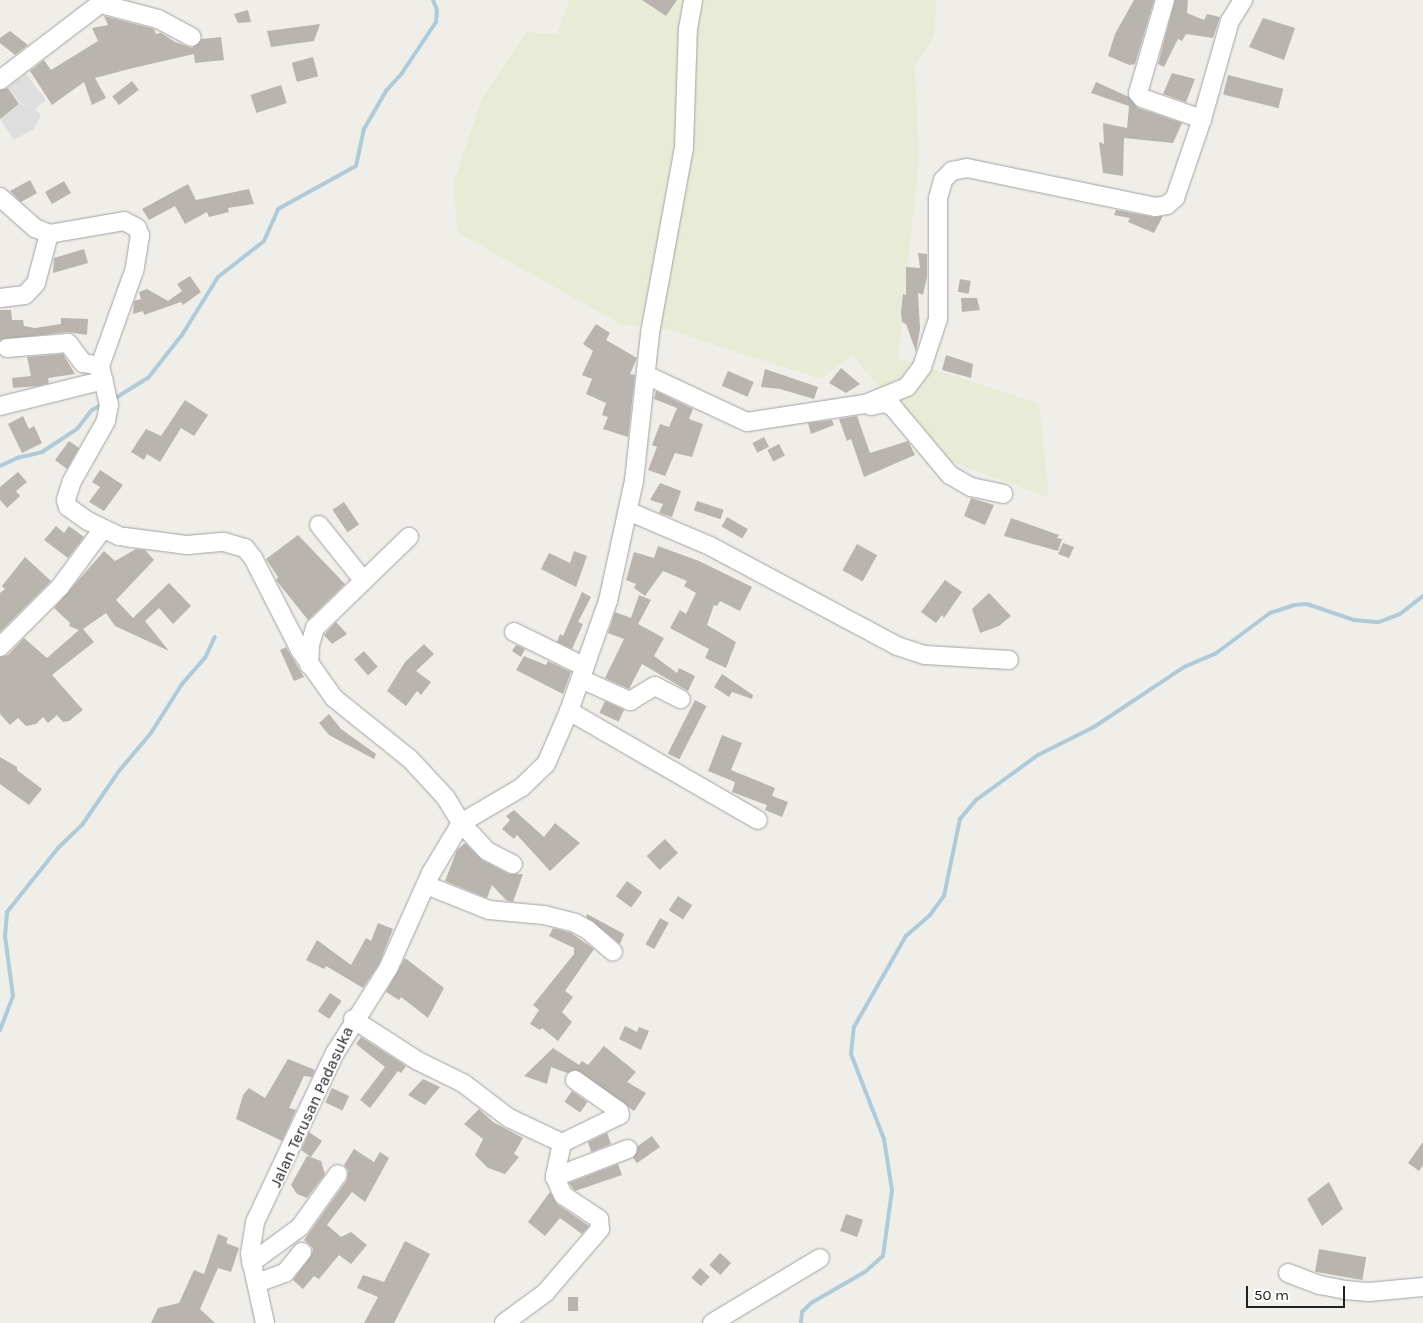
<!DOCTYPE html>
<html>
<head>
<meta charset="utf-8">
<style>
	body { margin:0 }
	#map { position:relative; width:1423px; height:1323px; overflow:hidden; background:#f0eee9; font-family:Karla,sans-serif }
	div>[style] { position:absolute }
	[style*='--x'] { left:calc(var(--x)*1px); top:calc(var(--y)*1px); width:calc(var(--w)*1px); rotate:calc(var(--a)*1deg) }
	.residential>* { inset:0; background:#dfdede }
	.farmland>* { inset:0; background:#e8ecd7 }
	.stream>* { height:4px; margin:-2px; padding:0 2px; transform-origin:2px; border-radius:2px; background:#afcad8 }
	.building>* { inset:0; background:#b9b4ae; transform-origin:0 0 }
	.roads { filter:drop-shadow(0 0 1px #a2a2a2) drop-shadow(0 0 1px #a2a2a2) }
	.minor>* { height:18px; margin:-9px; padding:0 9px; transform-origin:9px; border-radius:9px; background:#fff }
	span { translate:-50% -50%; white-space:nowrap; text-align:center; line-height:1.15; -webkit-text-stroke:4px #fff; paint-order:stroke }
	.street-label { font-size:16px; color:#212121 }
	.scale { position:absolute; left:1246px; top:1286px; width:99px; height:22px; box-sizing:border-box; border:2px solid #212121; border-top:0; padding-left:6px; font-size:15px; line-height:18px; white-space:nowrap; color:#212121; -webkit-text-stroke:4px #fff; paint-order:stroke }
</style>
</head>
<body>
<div id="map">
	<div class="residential">
		<div style="clip-path:polygon(26px 74px,46px 100px,35px 109px,41px 115px,34px 129px,14px 140px,0 119px,7px 109px,11px 111px,20px 104px,34px 109px,20px 103px,8px 87px)"></div>
	</div>
	<div class="farmland">
		<div style="clip-path:polygon(569px 0,936px 0,935px 34px,915px 66px,919px 159px,898px 358px,1039px 403px,1049px 498px,935px 456px,853px 355px,821px 379px,669px 330px,620px 324px,457px 232px,454px 181px,482px 98px,527px 32px,557px 34px)"></div>
	</div>
	<div class="stream">
		<div style="--x:114;--y:399;--w:40;--a:-32"></div>
		<div style="--x:148;--y:378;--w:55;--a:-51.7"></div>
		<div style="--x:182;--y:335;--w:68;--a:-58.2"></div>
		<div style="--x:218;--y:277;--w:58;--a:-38"></div>
		<div style="--x:264;--y:241;--w:35;--a:-66"></div>
		<div style="--x:278;--y:209;--w:89;--a:-28.9"></div>
		<div style="--x:356;--y:166;--w:38;--a:-78"></div>
		<div style="--x:364;--y:129;--w:44;--a:-59.9"></div>
		<div style="--x:386;--y:91;--w:24;--a:-48"></div>
		<div style="--x:402;--y:73;--w:61;--a:-56.3"></div>
		<div style="--x:436;--y:22;--w:12;--a:-85"></div>
		<div style="--x:437;--y:10;--w:11;--a:-112"></div>
		<div style="--x:0;--y:466;--w:19;--a:-25"></div>
		<div style="--x:17;--y:458;--w:26;--a:-13"></div>
		<div style="--x:42;--y:452;--w:42;--a:-33.3"></div>
		<div style="--x:77;--y:429;--w:24;--a:-52"></div>
		<div style="--x:92;--y:410;--w:13;--a:-29"></div>
		<div style="--x:0;--y:1030;--w:36;--a:-69"></div>
		<div style="--x:13;--y:996;--w:61;--a:-97.6"></div>
		<div style="--x:5;--y:936;--w:24;--a:-85"></div>
		<div style="--x:7;--y:912;--w:82;--a:-51.4"></div>
		<div style="--x:58;--y:848;--w:33;--a:-44"></div>
		<div style="--x:82;--y:825;--w:65;--a:-55.6"></div>
		<div style="--x:119;--y:771;--w:50;--a:-49.9"></div>
		<div style="--x:151;--y:733;--w:58;--a:-57.7"></div>
		<div style="--x:182;--y:684;--w:35;--a:-49"></div>
		<div style="--x:205;--y:658;--w:23;--a:-65"></div>
		<div style="--x:801;--y:1323;--w:11;--a:-85"></div>
		<div style="--x:802;--y:1312;--w:13;--a:-45"></div>
		<div style="--x:811;--y:1303;--w:62;--a:-29.9"></div>
		<div style="--x:865;--y:1272;--w:24;--a:-42"></div>
		<div style="--x:883;--y:1256;--w:67;--a:-82.2"></div>
		<div style="--x:892;--y:1190;--w:52;--a:-98.9"></div>
		<div style="--x:884;--y:1139;--w:91;--a:-111.2"></div>
		<div style="--x:851;--y:1054;--w:27;--a:-84"></div>
		<div style="--x:854;--y:1027;--w:105;--a:-60.3"></div>
		<div style="--x:906;--y:936;--w:32;--a:-41"></div>
		<div style="--x:930;--y:915;--w:24;--a:-54"></div>
		<div style="--x:944;--y:896;--w:79;--a:-78.3"></div>
		<div style="--x:960;--y:819;--w:25;--a:-50"></div>
		<div style="--x:976;--y:800;--w:77;--a:-36"></div>
		<div style="--x:1038;--y:755;--w:63;--a:-26.6"></div>
		<div style="--x:1094;--y:727;--w:108;--a:-33.7"></div>
		<div style="--x:1184;--y:667;--w:34;--a:-23"></div>
		<div style="--x:1215;--y:654;--w:69;--a:-36.7"></div>
		<div style="--x:1270;--y:613;--w:25;--a:-18"></div>
		<div style="--x:1294;--y:605;--w:13;--a:-4"></div>
		<div style="--x:1307;--y:604;--w:50;--a:18.8"></div>
		<div style="--x:1354;--y:620;--w:25;--a:5"></div>
		<div style="--x:1379;--y:622;--w:22;--a:-21"></div>
		<div style="--x:1400;--y:614;--w:29;--a:-38"></div>
	</div>
	<div class="building">
		<div style="clip-path:polygon(642px 0,677px 0,666px 16px)"></div>
		<div style="clip-path:polygon(1134px 0,1154px 0,1135px 64px,1129px 65px,1108px 56px,1115px 34px)"></div>
		<div style="clip-path:polygon(1175px 0,1188px 0,1187px 13px,1204px 20px,1207px 14px,1220px 17px,1213px 38px,1186px 34px,1182px 41px,1178px 39px,1164px 67px,1158px 64px)"></div>
		<div style="clip-path:polygon(248px 10px,251px 22px,238px 23px,234px 14px)"></div>
		<div style="clip-path:polygon(104px 16px,154px 29px,156px 34px,161px 33px,175px 42px,192px 48px,202px 39px,221px 37px,224px 60px,195px 63px,194px 54px,133px 68px,95px 78px,106px 98px,92px 105px,84px 82px,52px 105px,30px 71px,44px 60px,51px 70px,98px 41px,92px 28px,108px 25px)"></div>
		<div style="clip-path:polygon(1263px 18px,1295px 28px,1284px 60px,1249px 47px)"></div>
		<div style="clip-path:polygon(320px 24px,314px 41px,271px 47px,267px 31px)"></div>
		<div style="clip-path:polygon(10px 31px,28px 45px,15px 55px,0 43px,0 38px)"></div>
		<div style="left:313px;top:57px;width:20px;height:22px;rotate:75deg"></div>
		<div style="clip-path:polygon(1172px 73px,1195px 79px,1186px 102px,1163px 94px)"></div>
		<div style="left:1228px;top:75px;width:57px;height:20px;rotate:14deg"></div>
		<div style="left:132px;top:81px;width:11px;height:25px;rotate:52deg"></div>
		<div style="clip-path:polygon(1096px 82px,1129px 97px,1138px 108px,1182px 123px,1173px 143px,1124px 138px,1123px 176px,1103px 173px,1099px 142px,1104px 144px,1103px 123px,1127px 128px,1129px 106px,1091px 93px)"></div>
		<div style="left:281px;top:85px;width:19px;height:32px;rotate:72deg"></div>
		<div style="clip-path:polygon(8px 88px,19px 104px,0 119px,0 90px)"></div>
		<div style="clip-path:polygon(30px 180px,37px 193px,21px 202px,10px 191px)"></div>
		<div style="left:64px;top:181px;width:14px;height:22px;rotate:60deg"></div>
		<div style="clip-path:polygon(188px 184px,196px 200px,249px 189px,254px 204px,228px 208px,229px 212px,209px 217px,207px 212px,185px 224px,175px 206px,149px 220px,142px 209px)"></div>
		<div style="clip-path:polygon(1116px 210px,1153px 217px,1163px 216px,1154px 233px,1128px 222px,1130px 218px,1114px 215px)"></div>
		<div style="clip-path:polygon(84px 249px,88px 263px,53px 273px,54px 258px)"></div>
		<div style="clip-path:polygon(918px 253px,927px 254px,927px 277px,923px 295px,918px 293px,920px 329px,916px 352px,906px 324px,902px 322px,901px 312px,903px 294px,906px 295px,906px 267px,920px 268px)"></div>
		<div style="clip-path:polygon(190px 276px,201px 292px,183px 305px,181px 302px,144px 315px,143px 311px,133px 314px,134px 301px,141px 299px,139px 292px,147px 289px,168px 301px,182px 291px,177px 284px)"></div>
		<div style="left:960px;top:279px;width:11px;height:13px;rotate:10deg"></div>
		<div style="clip-path:polygon(961px 298px,977px 298px,980px 310px,962px 312px)"></div>
		<div style="clip-path:polygon(0 310px,11px 310px,12px 320px,23px 320px,24px 326px,35px 328px,61px 324px,61px 318px,88px 319px,87px 335px,67px 332px,0 340px)"></div>
		<div style="clip-path:polygon(596px 324px,610px 333px,606px 340px,637px 358px,630px 374px,635px 375px,628px 437px,603px 429px,608px 417px,602px 415px,606px 403px,586px 394px,592px 379px,582px 375px,593px 351px,583px 344px)"></div>
		<div style="clip-path:polygon(63px 354px,75px 374px,48px 378px,49px 383px,38px 386px,13px 388px,12px 378px,31px 376px,27px 357px)"></div>
		<div style="clip-path:polygon(946px 355px,973px 364px,971px 378px,942px 370px)"></div>
		<div style="clip-path:polygon(841px 368px,860px 384px,846px 393px,829px 383px)"></div>
		<div style="clip-path:polygon(765px 369px,818px 387px,814px 399px,780px 389px,761px 387px)"></div>
		<div style="left:728px;top:371px;width:28px;height:16px;rotate:23deg"></div>
		<div style="clip-path:polygon(656px 391px,693px 409px,689px 419px,703px 424px,692px 457px,675px 453px,665px 476px,648px 470px,657px 447px,652px 445px,660px 424px,669px 427px,677px 408px,654px 399px)"></div>
		<div style="clip-path:polygon(185px 400px,208px 415px,194px 436px,181px 428px,160px 462px,147px 454px,144px 460px,131px 452px,146px 429px,161px 436px)"></div>
		<div style="clip-path:polygon(23px 416px,29px 429px,34px 426px,42px 443px,22px 453px,8px 424px)"></div>
		<div style="clip-path:polygon(857px 416px,870px 453px,908px 441px,915px 455px,864px 477px,851px 439px,847px 441px,839px 419px)"></div>
		<div style="clip-path:polygon(832px 420px,834px 425px,811px 434px,808px 423px)"></div>
		<div style="left:764px;top:437px;width:11px;height:13px;rotate:63deg"></div>
		<div style="clip-path:polygon(69px 441px,79px 448px,67px 469px,55px 460px)"></div>
		<div style="left:779px;top:444px;width:13px;height:13px;rotate:63deg"></div>
		<div style="clip-path:polygon(100px 470px,123px 485px,104px 511px,89px 502px,100px 487px,92px 482px)"></div>
		<div style="clip-path:polygon(18px 472px,27px 482px,16px 491px,20px 496px,7px 508px,0 500px,0 487px)"></div>
		<div style="clip-path:polygon(660px 483px,681px 491px,672px 517px,659px 513px,663px 504px,650px 500px)"></div>
		<div style="clip-path:polygon(971px 498px,994px 505px,985px 525px,964px 516px)"></div>
		<div style="left:697px;top:501px;width:28px;height:10px;rotate:18deg"></div>
		<div style="left:344px;top:502px;width:27px;height:14px;rotate:56deg"></div>
		<div style="left:727px;top:517px;width:24px;height:11px;rotate:30deg"></div>
		<div style="clip-path:polygon(1011px 518px,1059px 535px,1057px 538px,1062px 539px,1058px 551px,1004px 536px)"></div>
		<div style="clip-path:polygon(56px 526px,64px 533px,69px 526px,84px 537px,68px 558px,44px 540px)"></div>
		<div style="clip-path:polygon(298px 535px,345px 584px,308px 620px,276px 580px,278px 577px,266px 559px)"></div>
		<div style="clip-path:polygon(1063px 543px,1074px 547px,1069px 558px,1058px 554px)"></div>
		<div style="left:857px;top:544px;width:23px;height:30px;rotate:29deg"></div>
		<div style="clip-path:polygon(658px 546px,699px 561px,752px 587px,740px 611px,720px 601px,717px 606px,714px 605px,707px 625px,736px 642px,726px 668px,705px 658px,709px 649px,670px 628px,680px 610px,686px 614px,696px 593px,684px 586px,687px 581px,663px 571px,645px 596px,634px 588px,636px 584px,626px 580px,634px 552px,654px 558px)"></div>
		<div style="clip-path:polygon(136px 549px,145px 550px,154px 560px,116px 600px,133px 618px,169px 583px,191px 606px,173px 624px,159px 608px,145px 621px,169px 651px,115px 626px,106px 613px,83px 629px,94px 642px,52px 675px,83px 710px,69px 721px,63px 722px,57px 715px,48px 723px,43px 717px,36px 724px,26px 726px,18px 718px,10px 725px,0 714px,0 657px,8px 655px,24px 638px,47px 658px,79px 630px,69px 626px,70px 623px,54px 608px,104px 551px,115px 561px)"></div>
		<div style="clip-path:polygon(574px 551px,587px 556px,576px 587px,541px 569px,549px 553px,570px 563px)"></div>
		<div style="clip-path:polygon(25px 557px,51px 581px,0 632px,0 593px,5px 589px,2px 586px)"></div>
		<div style="clip-path:polygon(945px 580px,962px 592px,944px 618px,942px 615px,936px 623px,921px 612px)"></div>
		<div style="clip-path:polygon(582px 592px,591px 597px,578px 622px,583px 624px,572px 649px,557px 642px,560px 634px,563px 636px)"></div>
		<div style="clip-path:polygon(989px 593px,1011px 616px,999px 626px,980px 633px,972px 609px)"></div>
		<div style="clip-path:polygon(639px 595px,651px 600px,638px 624px,664px 638px,654px 656px,677px 673px,679px 668px,695px 676px,688px 691px,642px 664px,629px 689px,605px 678px,624px 639px,608px 633px,615px 612px,631px 618px)"></div>
		<div style="clip-path:polygon(336px 622px,347px 634px,332px 644px,324px 635px)"></div>
		<div style="clip-path:polygon(424px 644px,434px 654px,416px 671px,431px 682px,421px 695px,417px 691px,406px 706px,387px 691px,405px 662px)"></div>
		<div style="clip-path:polygon(516px 645px,525px 649px,521px 657px,512px 651px)"></div>
		<div style="clip-path:polygon(286px 647px,304px 677px,294px 681px,280px 650px)"></div>
		<div style="left:364px;top:651px;width:21px;height:13px;rotate:49deg"></div>
		<div style="clip-path:polygon(524px 656px,546px 665px,548px 661px,571px 672px,563px 694px,516px 670px)"></div>
		<div style="clip-path:polygon(722px 674px,753px 695px,752px 699px,732px 692px,729px 697px,714px 687px)"></div>
		<div style="left:695px;top:700px;width:13px;height:60px;rotate:27deg"></div>
		<div style="left:605px;top:701px;width:21px;height:13px;rotate:25deg"></div>
		<div style="clip-path:polygon(329px 714px,341px 729px,376px 754px,374px 759px,329px 735px,319px 723px)"></div>
		<div style="clip-path:polygon(722px 735px,742px 743px,731px 770px,775px 788px,772px 796px,788px 802px,782px 817px,765px 810px,767px 805px,732px 792px,735px 782px,708px 771px)"></div>
		<div style="clip-path:polygon(0 757px,17px 767px,17px 770px,42px 789px,29px 805px,0 784px)"></div>
		<div style="clip-path:polygon(514px 810px,544px 837px,555px 823px,580px 843px,550px 871px,517px 835px,514px 839px,502px 829px,510px 820px,506px 816px)"></div>
		<div style="left:665px;top:839px;width:19px;height:25px;rotate:47deg"></div>
		<div style="clip-path:polygon(465px 843px,482px 860px,509px 874px,523px 874px,513px 902px,506px 900px,492px 885px,487px 898px,445px 881px,457px 850px)"></div>
		<div style="left:627px;top:881px;width:19px;height:19px;rotate:36deg"></div>
		<div style="left:678px;top:896px;width:17px;height:17px;rotate:33deg"></div>
		<div style="clip-path:polygon(587px 914px,624px 934px,620px 944px,586px 917px)"></div>
		<div style="left:660px;top:918px;width:10px;height:30px;rotate:29deg"></div>
		<div style="clip-path:polygon(378px 923px,393px 929px,379px 964px,363px 988px,326px 966px,324px 969px,306px 960px,317px 940px,351px 965px,366px 938px,371px 941px)"></div>
		<div style="clip-path:polygon(553px 928px,571px 933px,594px 949px,565px 991px,573px 997px,562px 1012px,572px 1022px,558px 1041px,542px 1028px,540px 1030px,530px 1024px,539px 1010px,533px 1005px,574px 954px,574px 948px,549px 936px)"></div>
		<div style="clip-path:polygon(405px 958px,444px 988px,428px 1018px,401px 997px,399px 1000px,386px 992px)"></div>
		<div style="left:330px;top:993px;width:14px;height:22px;rotate:34deg"></div>
		<div style="clip-path:polygon(625px 1026px,637px 1032px,639px 1027px,649px 1031px,641px 1050px,619px 1039px)"></div>
		<div style="clip-path:polygon(361px 1037px,406px 1066px,401px 1073px,398px 1071px,370px 1108px,360px 1100px,385px 1067px,356px 1044px)"></div>
		<div style="clip-path:polygon(604px 1046px,636px 1072px,627px 1082px,646px 1093px,634px 1111px,576px 1070px,567px 1073px,551px 1067px,547px 1084px,524px 1076px,553px 1048px,579px 1065px,582px 1061px,588px 1065px)"></div>
		<div style="clip-path:polygon(288px 1059px,315px 1070px,312px 1077px,304px 1076px,289px 1108px,296px 1110px,282px 1141px,236px 1119px,243px 1095px,249px 1088px,265px 1098px)"></div>
		<div style="clip-path:polygon(423px 1079px,440px 1087px,425px 1105px,408px 1095px)"></div>
		<div style="left:332px;top:1088px;width:19px;height:16px;rotate:25deg"></div>
		<div style="left:572px;top:1091px;width:19px;height:13px;rotate:35deg"></div>
		<div style="clip-path:polygon(479px 1109px,493px 1122px,523px 1138px,514px 1154px,519px 1157px,505px 1174px,488px 1168px,475px 1155px,483px 1139px,464px 1124px)"></div>
		<div style="clip-path:polygon(309px 1132px,322px 1141px,311px 1157px,301px 1150px)"></div>
		<div style="clip-path:polygon(607px 1133px,611px 1144px,591px 1152px,588px 1142px)"></div>
		<div style="clip-path:polygon(652px 1136px,660px 1147px,637px 1163px,633px 1158px,638px 1146px)"></div>
		<div style="clip-path:polygon(1423px 1142px,1423px 1165px,1419px 1171px,1408px 1163px)"></div>
		<div style="clip-path:polygon(354px 1149px,374px 1162px,380px 1152px,389px 1158px,365px 1202px,352px 1192px,327px 1225px,341px 1237px,351px 1232px,367px 1245px,351px 1264px,339px 1255px,319px 1279px,314px 1276px,303px 1289px,293px 1280px,312px 1254px,313px 1248px,304px 1240px,347px 1180px,348px 1170px,344px 1165px)"></div>
		<div style="clip-path:polygon(307px 1156px,321px 1161px,325px 1174px,307px 1198px,297px 1194px,291px 1185px)"></div>
		<div style="clip-path:polygon(618px 1164px,622px 1175px,575px 1191px,569px 1183px)"></div>
		<div style="clip-path:polygon(1329px 1182px,1343px 1209px,1322px 1226px,1307px 1199px)"></div>
		<div style="clip-path:polygon(550px 1192px,557px 1204px,589px 1226px,582px 1234px,560px 1218px,545px 1236px,528px 1222px)"></div>
		<div style="left:846px;top:1214px;width:18px;height:18px;rotate:19deg"></div>
		<div style="clip-path:polygon(218px 1234px,228px 1238px,226px 1243px,239px 1248px,231px 1272px,218px 1268px,200px 1309px,215px 1323px,151px 1323px,158px 1308px,179px 1303px,194px 1270px,204px 1274px)"></div>
		<div style="clip-path:polygon(405px 1241px,430px 1254px,394px 1323px,364px 1323px,378px 1297px,357px 1288px,363px 1275px,384px 1282px)"></div>
		<div style="left:1319px;top:1249px;width:48px;height:23px;rotate:10deg"></div>
		<div style="left:720px;top:1253px;width:15px;height:16px;rotate:42deg"></div>
		<div style="left:700px;top:1268px;width:13px;height:13px;rotate:42deg"></div>
		<div style="left:568px;top:1297px;width:10px;height:14px"></div>
	</div>
	<div class="roads">
		<div class="minor">
			<div style="--x:1165;--y:0;--w:97;--a:106.2"></div>
			<div style="--x:1138;--y:93;--w:6;--a:51"></div>
			<div style="--x:1142;--y:98;--w:64;--a:19.3"></div>
			<div style="--x:101;--y:4;--w:59;--a:14.7"></div>
			<div style="--x:158;--y:19;--w:38;--a:28"></div>
			<div style="--x:0;--y:80;--w:132;--a:-37.3"></div>
			<div style="--x:0;--y:197;--w:47;--a:41.5"></div>
			<div style="--x:35;--y:228;--w:15;--a:23"></div>
			<div style="--x:49;--y:234;--w:76;--a:-9.8"></div>
			<div style="--x:124;--y:221;--w:15;--a:28"></div>
			<div style="--x:137;--y:228;--w:8;--a:67"></div>
			<div style="--x:140;--y:235;--w:36;--a:99"></div>
			<div style="--x:134;--y:271;--w:101;--a:109.7"></div>
			<div style="--x:100;--y:366;--w:40;--a:77"></div>
			<div style="--x:109;--y:405;--w:16;--a:101"></div>
			<div style="--x:106;--y:421;--w:69;--a:119.5"></div>
			<div style="--x:72;--y:481;--w:20;--a:108"></div>
			<div style="--x:66;--y:500;--w:7;--a:74"></div>
			<div style="--x:68;--y:507;--w:24;--a:35"></div>
			<div style="--x:88;--y:521;--w:34;--a:26"></div>
			<div style="--x:0;--y:298;--w:25;--a:-7"></div>
			<div style="--x:25;--y:295;--w:16;--a:-47"></div>
			<div style="--x:36;--y:283;--w:51;--a:-75.1"></div>
			<div style="--x:7;--y:348;--w:61;--a:-4.7"></div>
			<div style="--x:68;--y:343;--w:25;--a:53"></div>
			<div style="--x:83;--y:363;--w:17;--a:10"></div>
			<div style="--x:646;--y:375;--w:111;--a:25"></div>
			<div style="--x:747;--y:422;--w:119;--a:-8.7"></div>
			<div style="--x:865;--y:404;--w:45;--a:-22"></div>
			<div style="--x:907;--y:387;--w:25;--a:-53"></div>
			<div style="--x:922;--y:367;--w:51;--a:-71.6"></div>
			<div style="--x:938;--y:319;--w:121;--a:-90"></div>
			<div style="--x:938;--y:198;--w:19;--a:-74"></div>
			<div style="--x:943;--y:180;--w:13;--a:-45"></div>
			<div style="--x:952;--y:171;--w:15;--a:-11"></div>
			<div style="--x:967;--y:168;--w:192;--a:11.7"></div>
			<div style="--x:1155;--y:207;--w:12;--a:-9"></div>
			<div style="--x:1167;--y:205;--w:11;--a:-41"></div>
			<div style="--x:1175;--y:198;--w:83;--a:-71.1"></div>
			<div style="--x:1202;--y:119;--w:102;--a:-74.1"></div>
			<div style="--x:1230;--y:21;--w:25;--a:-58"></div>
			<div style="--x:0;--y:406;--w:107;--a:-14"></div>
			<div style="--x:871;--y:406;--w:13;--a:-13"></div>
			<div style="--x:884;--y:403;--w:9;--a:21"></div>
			<div style="--x:892;--y:406;--w:90;--a:50"></div>
			<div style="--x:950;--y:475;--w:24;--a:30"></div>
			<div style="--x:971;--y:487;--w:33;--a:12"></div>
			<div style="--x:628;--y:511;--w:89;--a:23.1"></div>
			<div style="--x:710;--y:546;--w:212;--a:28.1"></div>
			<div style="--x:897;--y:646;--w:29;--a:18"></div>
			<div style="--x:925;--y:655;--w:84;--a:3.4"></div>
			<div style="--x:319;--y:525;--w:70;--a:51.3"></div>
			<div style="--x:125;--y:537;--w:63;--a:7.4"></div>
			<div style="--x:187;--y:545;--w:37;--a:-5"></div>
			<div style="--x:224;--y:542;--w:22;--a:16"></div>
			<div style="--x:245;--y:548;--w:13;--a:51"></div>
			<div style="--x:253;--y:558;--w:103;--a:62.9"></div>
			<div style="--x:300;--y:650;--w:59;--a:54.7"></div>
			<div style="--x:334;--y:698;--w:97;--a:38.8"></div>
			<div style="--x:410;--y:759;--w:53;--a:47.3"></div>
			<div style="--x:446;--y:798;--w:29;--a:59"></div>
			<div style="--x:461;--y:823;--w:38;--a:47"></div>
			<div style="--x:487;--y:851;--w:29;--a:27"></div>
			<div style="--x:514;--y:632;--w:79;--a:26.2"></div>
			<div style="--x:0;--y:647;--w:85;--a:-45"></div>
			<div style="--x:60;--y:587;--w:71;--a:-53.6"></div>
			<div style="--x:309;--y:665;--w:20;--a:-87"></div>
			<div style="--x:310;--y:645;--w:18;--a:-74"></div>
			<div style="--x:315;--y:628;--w:131;--a:-44.1"></div>
			<div style="--x:581;--y:679;--w:54;--a:24.2"></div>
			<div style="--x:630;--y:701;--w:29;--a:-31"></div>
			<div style="--x:655;--y:686;--w:29;--a:27"></div>
			<div style="--x:569;--y:711;--w:218;--a:30"></div>
			<div style="--x:426;--y:885;--w:68;--a:21.6"></div>
			<div style="--x:489;--y:910;--w:55;--a:5.2"></div>
			<div style="--x:544;--y:915;--w:32;--a:14"></div>
			<div style="--x:575;--y:923;--w:15;--a:28"></div>
			<div style="--x:588;--y:930;--w:33;--a:41"></div>
			<div style="--x:353;--y:1019;--w:77;--a:32.9"></div>
			<div style="--x:418;--y:1061;--w:50;--a:26.1"></div>
			<div style="--x:463;--y:1083;--w:58;--a:37.3"></div>
			<div style="--x:509;--y:1118;--w:59;--a:25.3"></div>
			<div style="--x:562;--y:1143;--w:64;--a:-25.8"></div>
			<div style="--x:620;--y:1115;--w:4;--a:-104"></div>
			<div style="--x:619;--y:1111;--w:54;--a:-144.8"></div>
			<div style="--x:562;--y:1143;--w:35;--a:102"></div>
			<div style="--x:555;--y:1177;--w:78;--a:-21"></div>
			<div style="--x:251;--y:1263;--w:61;--a:-36.3"></div>
			<div style="--x:300;--y:1227;--w:65;--a:-54.4"></div>
			<div style="--x:1288;--y:1273;--w:34;--a:21"></div>
			<div style="--x:1320;--y:1285;--w:25;--a:11"></div>
			<div style="--x:1345;--y:1290;--w:24;--a:5"></div>
			<div style="--x:1369;--y:1292;--w:54;--a:-5.3"></div>
			<div style="--x:257;--y:1283;--w:30;--a:-20"></div>
			<div style="--x:285;--y:1273;--w:27;--a:-51"></div>
			<div style="--x:265;--y:1323;--w:71;--a:-102.3"></div>
			<div style="--x:250;--y:1254;--w:32;--a:-81"></div>
			<div style="--x:255;--y:1222;--w:187;--a:-64.7"></div>
			<div style="--x:335;--y:1053;--w:99;--a:-57.8"></div>
			<div style="--x:388;--y:969;--w:105;--a:-65.9"></div>
			<div style="--x:431;--y:873;--w:58;--a:-59"></div>
			<div style="--x:461;--y:823;--w:71;--a:-30.5"></div>
			<div style="--x:522;--y:787;--w:33;--a:-44"></div>
			<div style="--x:546;--y:764;--w:58;--a:-66.5"></div>
			<div style="--x:569;--y:711;--w:117;--a:-70.5"></div>
			<div style="--x:608;--y:601;--w:123;--a:-77.8"></div>
			<div style="--x:634;--y:481;--w:149;--a:-83.8"></div>
			<div style="--x:650;--y:333;--w:189;--a:-79.6"></div>
			<div style="--x:684;--y:147;--w:118;--a:-88.1"></div>
			<div style="--x:688;--y:29;--w:29;--a:-80"></div>
			<div style="--x:504;--y:1323;--w:51;--a:-36.2"></div>
			<div style="--x:545;--y:1293;--w:84;--a:-49.3"></div>
			<div style="--x:600;--y:1229;--w:10;--a:-96"></div>
			<div style="--x:599;--y:1219;--w:43;--a:-146.3"></div>
			<div style="--x:563;--y:1195;--w:20;--a:-114"></div>
			<div style="--x:712;--y:1323;--w:126;--a:-31"></div>
		</div>
	</div>
	<div class="street-label">
		<span style="left:312px;top:1107px;rotate:-65deg">Jalan Terusan Padasuka</span>
	</div>
	<div class="scale">50 m</div>
</div>
</body>
</html>
